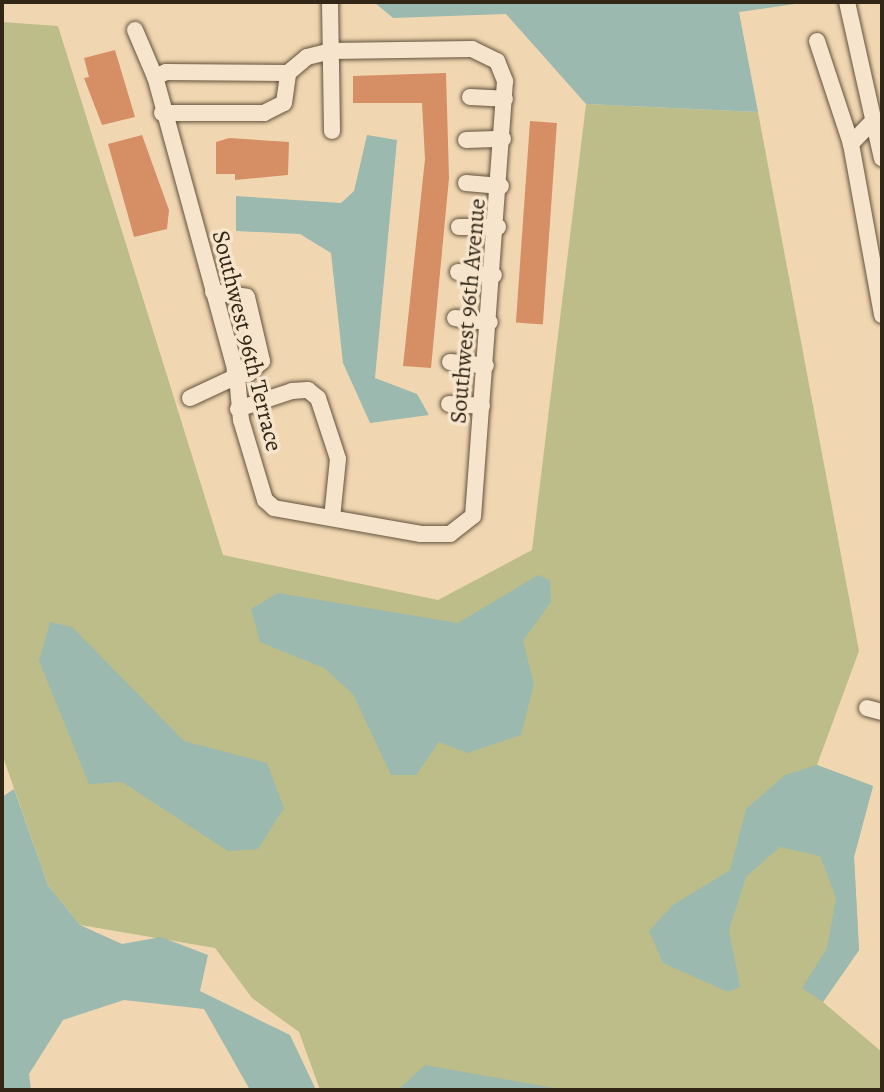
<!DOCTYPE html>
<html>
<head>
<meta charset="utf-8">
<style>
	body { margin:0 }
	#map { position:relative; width:884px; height:1092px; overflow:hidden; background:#f1d7b1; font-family:Alegreya,serif }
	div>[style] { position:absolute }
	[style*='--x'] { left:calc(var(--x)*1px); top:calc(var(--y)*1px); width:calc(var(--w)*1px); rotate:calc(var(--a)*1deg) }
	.green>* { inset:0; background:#bdbd89 }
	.water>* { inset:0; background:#9bb9af }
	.building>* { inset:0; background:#d68e65; transform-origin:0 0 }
	.roads { filter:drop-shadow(0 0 2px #62523e) drop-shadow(0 0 2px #62523e) }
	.minor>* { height:16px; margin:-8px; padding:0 8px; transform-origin:8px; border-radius:8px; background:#f6e5cc }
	span { translate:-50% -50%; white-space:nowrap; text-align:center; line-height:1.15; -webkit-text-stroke:7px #f6e5cc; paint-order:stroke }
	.street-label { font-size:24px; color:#322617 }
	.frame { position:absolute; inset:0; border:4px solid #322617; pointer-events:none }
</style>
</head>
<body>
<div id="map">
	<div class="green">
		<div style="clip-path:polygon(2px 22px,58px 26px,223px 555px,438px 600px,532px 550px,586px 104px,758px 112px,859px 651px,817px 765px,873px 786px,854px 857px,859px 950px,823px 1002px,882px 1052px,882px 1090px,320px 1090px,299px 1032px,252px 998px,215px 948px,80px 925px,48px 885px,2px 754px)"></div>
	</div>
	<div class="water">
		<div style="clip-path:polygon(374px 2px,809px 2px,739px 12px,758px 112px,586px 104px,506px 14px,393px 18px)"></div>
		<div style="clip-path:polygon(367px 135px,397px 140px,375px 378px,417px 394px,429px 415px,370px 423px,343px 363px,331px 253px,300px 234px,236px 231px,236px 196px,341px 203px,354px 191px)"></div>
		<div style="clip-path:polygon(538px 575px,550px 580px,551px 602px,523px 641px,534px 684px,521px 735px,467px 753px,439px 742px,416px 775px,391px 775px,353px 694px,324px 668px,260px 642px,251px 609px,278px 593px,458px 623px)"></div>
		<div style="clip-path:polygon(50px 622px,72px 627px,184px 741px,267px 763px,284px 808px,258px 849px,228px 851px,122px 782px,89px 784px,39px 661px)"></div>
		<div style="clip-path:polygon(817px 765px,873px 786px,854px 857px,859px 950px,823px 1002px,802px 988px,827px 948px,836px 898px,820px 856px,780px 847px,746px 877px,729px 930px,740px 987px,728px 992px,663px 963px,649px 931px,673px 905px,730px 870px,746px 809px,785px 775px)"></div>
		<div style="clip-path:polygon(14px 789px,48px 885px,80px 925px,122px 944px,161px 937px,208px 955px,200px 991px,290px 1035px,316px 1090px,250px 1090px,204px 1009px,124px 1000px,63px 1020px,29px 1074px,31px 1090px,2px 1090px,2px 797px)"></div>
		<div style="clip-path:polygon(425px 1065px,565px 1090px,398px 1090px)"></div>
	</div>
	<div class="building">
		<div style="clip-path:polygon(115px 50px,135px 117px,102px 125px,84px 78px,89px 77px,84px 58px)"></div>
		<div style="clip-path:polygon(446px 73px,449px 178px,431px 368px,403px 366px,425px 159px,422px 103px,353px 103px,353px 76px)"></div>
		<div style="left:530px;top:121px;width:27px;height:202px;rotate:4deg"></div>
		<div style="clip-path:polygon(142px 135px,169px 210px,167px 229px,134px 237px,108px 144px)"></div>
		<div style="clip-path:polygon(229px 138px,289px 142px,288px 175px,235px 180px,235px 174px,216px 174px,216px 142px)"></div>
	</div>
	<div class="roads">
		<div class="minor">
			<div style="--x:330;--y:2;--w:129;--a:89.1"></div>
			<div style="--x:847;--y:2;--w:160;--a:77.4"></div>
			<div style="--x:135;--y:30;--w:51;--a:66.9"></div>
			<div style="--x:817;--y:41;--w:108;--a:71.7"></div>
			<div style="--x:472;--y:49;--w:28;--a:26"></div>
			<div style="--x:497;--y:61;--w:22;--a:68"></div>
			<div style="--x:505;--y:81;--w:436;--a:94.2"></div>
			<div style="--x:473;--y:516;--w:29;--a:142"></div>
			<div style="--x:450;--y:534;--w:29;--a:180"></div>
			<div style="--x:421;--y:534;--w:149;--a:-170"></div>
			<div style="--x:274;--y:508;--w:12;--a:-138"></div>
			<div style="--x:265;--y:500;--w:84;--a:-106.7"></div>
			<div style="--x:241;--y:420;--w:44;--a:-95.2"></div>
			<div style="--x:237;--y:376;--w:310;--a:-105.3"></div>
			<div style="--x:155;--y:77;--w:12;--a:-24"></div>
			<div style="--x:166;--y:72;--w:122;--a:0.5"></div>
			<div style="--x:288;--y:73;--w:25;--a:-40"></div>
			<div style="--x:307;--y:57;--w:25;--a:-14"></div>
			<div style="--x:331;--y:51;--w:141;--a:-0.8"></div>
			<div style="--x:470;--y:97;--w:35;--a:3"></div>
			<div style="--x:162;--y:113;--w:102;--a:0"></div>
			<div style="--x:264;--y:113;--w:22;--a:-27"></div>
			<div style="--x:284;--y:103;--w:30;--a:-82"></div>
			<div style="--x:870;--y:124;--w:28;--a:134"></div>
			<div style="--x:851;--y:144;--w:174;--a:79.7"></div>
			<div style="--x:466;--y:140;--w:37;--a:-2"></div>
			<div style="--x:466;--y:183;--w:35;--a:5"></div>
			<div style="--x:459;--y:227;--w:39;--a:0"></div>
			<div style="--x:458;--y:272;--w:36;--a:5"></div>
			<div style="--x:213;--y:292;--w:34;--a:8"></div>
			<div style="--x:247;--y:297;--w:66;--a:76.8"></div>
			<div style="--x:262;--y:361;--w:19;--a:137"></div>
			<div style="--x:248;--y:374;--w:14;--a:-163"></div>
			<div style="--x:455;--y:318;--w:35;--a:7"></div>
			<div style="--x:450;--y:362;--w:36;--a:6"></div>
			<div style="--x:190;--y:398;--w:52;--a:-25.1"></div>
			<div style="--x:449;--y:404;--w:33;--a:3"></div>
			<div style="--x:238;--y:409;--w:57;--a:-18.4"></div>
			<div style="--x:292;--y:391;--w:16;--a:-4"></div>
			<div style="--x:308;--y:390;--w:13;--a:39"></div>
			<div style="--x:318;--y:398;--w:64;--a:71.8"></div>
			<div style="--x:338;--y:459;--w:59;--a:95.8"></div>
			<div style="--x:867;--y:708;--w:16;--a:15"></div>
		</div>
	</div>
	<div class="street-label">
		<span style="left:468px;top:311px;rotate:-85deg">Southwest 96th Avenue</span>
		<span style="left:247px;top:341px;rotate:76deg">Southwest 96th Terrace</span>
	</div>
	<div class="frame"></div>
</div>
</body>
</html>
